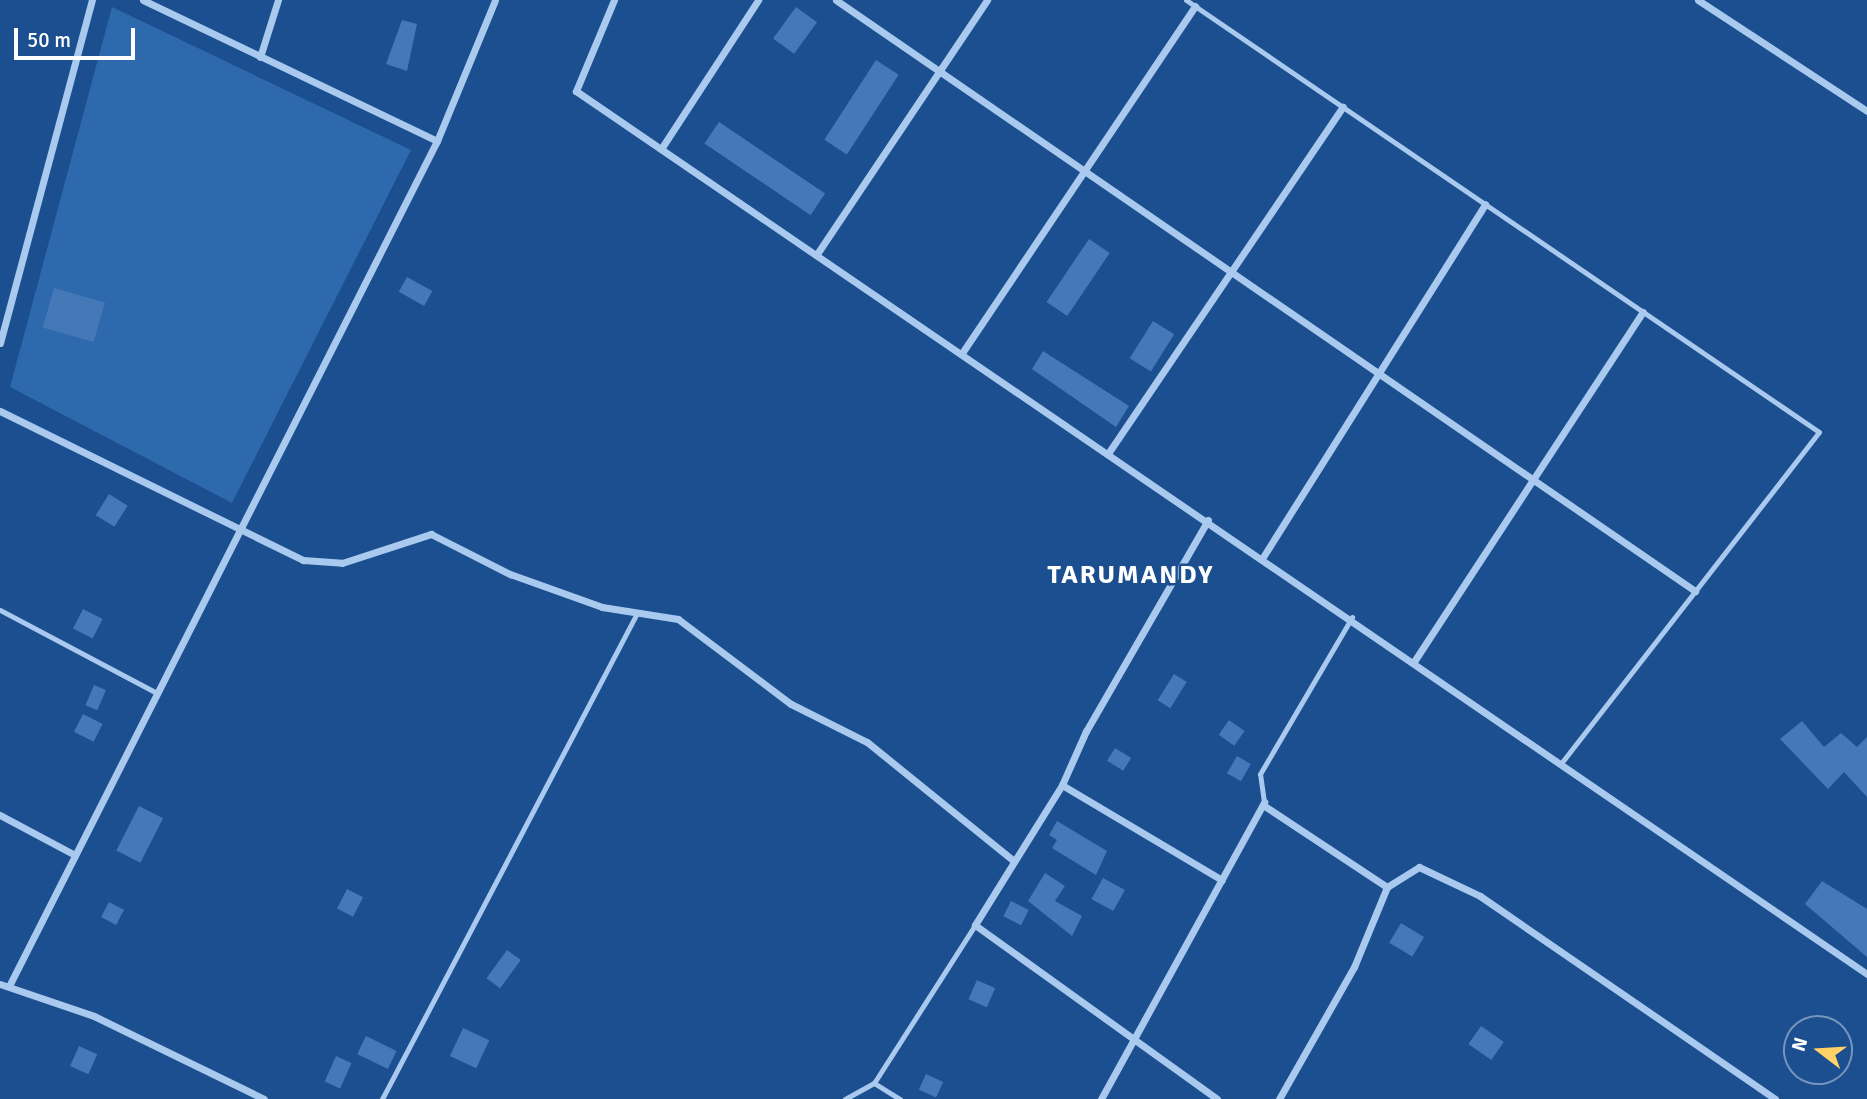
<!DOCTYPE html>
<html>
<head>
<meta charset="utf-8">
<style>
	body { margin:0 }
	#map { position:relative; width:1867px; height:1099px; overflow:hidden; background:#1b4f8f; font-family:Signika,sans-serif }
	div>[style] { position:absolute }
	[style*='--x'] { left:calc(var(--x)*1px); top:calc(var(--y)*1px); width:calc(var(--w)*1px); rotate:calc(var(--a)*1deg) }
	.green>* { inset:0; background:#2e69ad }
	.building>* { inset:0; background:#4478b7; transform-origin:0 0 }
	.lane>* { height:5px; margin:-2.5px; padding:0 2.5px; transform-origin:2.5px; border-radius:2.5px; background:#a9c9ee }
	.street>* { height:7px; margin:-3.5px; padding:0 3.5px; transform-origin:3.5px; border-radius:3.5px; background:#a9c9ee }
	span { translate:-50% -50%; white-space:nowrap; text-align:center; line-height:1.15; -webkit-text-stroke:5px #1b4f8f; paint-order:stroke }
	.district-label { font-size:26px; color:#fff; font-weight:700; letter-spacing:2px }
	.north { position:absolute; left:1783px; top:1015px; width:70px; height:70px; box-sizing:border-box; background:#1b4f8f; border:2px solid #7695bc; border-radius:50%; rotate:287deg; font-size:19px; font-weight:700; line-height:28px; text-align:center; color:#fff }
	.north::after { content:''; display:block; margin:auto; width:24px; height:32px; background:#ffd166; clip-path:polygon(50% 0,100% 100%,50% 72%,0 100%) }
	.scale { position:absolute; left:14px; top:28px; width:121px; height:32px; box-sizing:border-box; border:4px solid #fff; border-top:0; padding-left:9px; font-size:21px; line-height:24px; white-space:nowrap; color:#fff; -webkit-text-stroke:5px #1b4f8f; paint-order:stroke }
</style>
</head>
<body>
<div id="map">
	<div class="green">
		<div style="clip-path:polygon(112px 7px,411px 150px,232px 503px,10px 387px)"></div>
	</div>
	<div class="building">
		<div style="left:796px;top:7px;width:26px;height:39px;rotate:36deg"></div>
		<div style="clip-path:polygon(402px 20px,417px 24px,407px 71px,386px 64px)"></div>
		<div style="left:876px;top:60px;width:27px;height:95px;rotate:33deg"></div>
		<div style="left:719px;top:122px;width:128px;height:26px;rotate:34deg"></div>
		<div style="left:1089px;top:239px;width:25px;height:76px;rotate:34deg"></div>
		<div style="left:407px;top:277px;width:29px;height:17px;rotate:29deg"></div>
		<div style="left:54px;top:288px;width:53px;height:41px;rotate:16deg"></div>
		<div style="left:1153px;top:321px;width:25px;height:44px;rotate:32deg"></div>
		<div style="clip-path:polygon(1043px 351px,1129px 406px,1116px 427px,1032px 369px)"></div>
		<div style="left:109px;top:494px;width:22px;height:25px;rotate:32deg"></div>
		<div style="left:83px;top:609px;width:22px;height:22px;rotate:27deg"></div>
		<div style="left:1174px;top:674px;width:15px;height:31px;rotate:32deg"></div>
		<div style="left:94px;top:685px;width:13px;height:22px;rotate:23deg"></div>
		<div style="left:83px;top:714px;width:22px;height:20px;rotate:27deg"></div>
		<div style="left:1229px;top:720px;width:19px;height:18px;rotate:35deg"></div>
		<div style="clip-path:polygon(1802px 721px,1824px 747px,1841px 733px,1857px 747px,1867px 737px,1867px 797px,1844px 772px,1828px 789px,1780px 739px)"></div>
		<div style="left:1115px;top:748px;width:19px;height:15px;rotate:32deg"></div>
		<div style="left:1237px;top:756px;width:16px;height:20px;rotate:30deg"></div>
		<div style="left:139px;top:806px;width:27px;height:50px;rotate:27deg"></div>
		<div style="clip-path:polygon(1057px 821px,1107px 851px,1096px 875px,1052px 848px,1057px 840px,1049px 835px)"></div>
		<div style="clip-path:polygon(1045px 873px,1065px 886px,1055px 901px,1082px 916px,1072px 936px,1028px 901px)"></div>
		<div style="left:1103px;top:878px;width:25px;height:24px;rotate:29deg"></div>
		<div style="clip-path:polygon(1822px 881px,1867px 909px,1867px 957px,1805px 904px)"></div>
		<div style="left:347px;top:889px;width:18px;height:22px;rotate:27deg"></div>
		<div style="left:1011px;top:901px;width:20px;height:17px;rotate:27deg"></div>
		<div style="left:109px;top:902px;width:17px;height:17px;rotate:28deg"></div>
		<div style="left:1401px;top:923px;width:27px;height:23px;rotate:31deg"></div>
		<div style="left:507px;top:950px;width:17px;height:35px;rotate:36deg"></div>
		<div style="left:977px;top:980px;width:20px;height:21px;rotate:24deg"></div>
		<div style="left:1481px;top:1026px;width:28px;height:22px;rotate:35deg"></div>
		<div style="left:463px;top:1028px;width:29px;height:31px;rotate:25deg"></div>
		<div style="left:366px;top:1036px;width:34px;height:20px;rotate:26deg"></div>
		<div style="left:79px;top:1046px;width:20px;height:22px;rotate:24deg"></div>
		<div style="left:336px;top:1056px;width:17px;height:28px;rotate:24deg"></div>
		<div style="left:926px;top:1074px;width:19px;height:17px;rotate:25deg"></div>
	</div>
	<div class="lane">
		<div style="--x:1186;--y:0;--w:766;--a:34.31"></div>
		<div style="--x:1819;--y:432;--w:417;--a:127.9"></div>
		<div style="--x:0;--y:610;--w:178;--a:27.9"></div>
		<div style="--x:1264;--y:802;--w:28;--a:-98"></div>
		<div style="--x:1260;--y:774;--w:182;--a:-59.6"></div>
		<div style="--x:874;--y:1083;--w:31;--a:32"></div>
		<div style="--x:382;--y:1099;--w:549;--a:-62.31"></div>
		<div style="--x:845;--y:1099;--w:33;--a:-29"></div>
		<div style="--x:874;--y:1083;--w:188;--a:-57.4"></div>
	</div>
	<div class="street">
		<div style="--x:143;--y:0;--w:326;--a:25.6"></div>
		<div style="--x:614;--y:0;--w:99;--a:112.7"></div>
		<div style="--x:576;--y:91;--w:1564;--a:34.37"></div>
		<div style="--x:836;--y:0;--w:1043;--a:34.53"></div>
		<div style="--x:1698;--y:0;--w:202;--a:33.3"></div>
		<div style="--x:260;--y:57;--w:60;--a:-72.5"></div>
		<div style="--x:661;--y:149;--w:178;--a:-56.9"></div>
		<div style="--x:817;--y:254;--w:306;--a:-56.2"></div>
		<div style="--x:0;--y:343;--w:355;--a:-75"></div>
		<div style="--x:962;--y:353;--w:418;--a:-56.1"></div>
		<div style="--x:0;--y:411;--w:338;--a:26.2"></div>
		<div style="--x:303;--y:560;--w:39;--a:4"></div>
		<div style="--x:342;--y:563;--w:94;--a:-18"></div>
		<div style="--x:431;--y:534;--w:89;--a:26.9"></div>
		<div style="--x:510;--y:574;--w:98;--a:19.7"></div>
		<div style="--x:602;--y:607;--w:77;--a:9"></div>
		<div style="--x:678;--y:619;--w:141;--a:37"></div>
		<div style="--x:791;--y:704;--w:85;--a:26.6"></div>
		<div style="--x:867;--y:742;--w:189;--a:39"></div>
		<div style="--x:1109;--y:452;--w:417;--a:-55.9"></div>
		<div style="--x:1208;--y:520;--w:244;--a:120"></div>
		<div style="--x:1086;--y:731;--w:59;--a:114"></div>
		<div style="--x:1062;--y:785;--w:165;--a:121.9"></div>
		<div style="--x:975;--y:925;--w:298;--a:35.7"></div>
		<div style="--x:1263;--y:557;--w:417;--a:-57.8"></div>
		<div style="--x:1415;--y:660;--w:416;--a:-56.8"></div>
		<div style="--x:1062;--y:785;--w:186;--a:30.7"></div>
		<div style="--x:1263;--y:805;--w:149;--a:33.5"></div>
		<div style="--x:0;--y:815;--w:85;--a:28.1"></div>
		<div style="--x:0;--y:984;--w:99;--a:18.8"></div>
		<div style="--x:94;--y:1016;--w:189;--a:26"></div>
		<div style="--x:9;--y:986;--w:947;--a:-63.14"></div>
		<div style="--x:437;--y:141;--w:152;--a:-67.6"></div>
		<div style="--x:1101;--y:1099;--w:339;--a:-61.2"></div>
		<div style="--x:1279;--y:1099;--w:152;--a:-60.4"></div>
		<div style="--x:1354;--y:967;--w:87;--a:-67.6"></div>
		<div style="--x:1387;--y:887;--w:38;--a:-32"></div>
		<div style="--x:1419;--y:867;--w:68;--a:25.4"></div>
		<div style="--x:1480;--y:896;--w:358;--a:34.5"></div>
	</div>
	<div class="district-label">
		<span style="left:1131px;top:576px">TARUMANDY</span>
	</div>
	<div class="north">N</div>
	<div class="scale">50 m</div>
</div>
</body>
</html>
